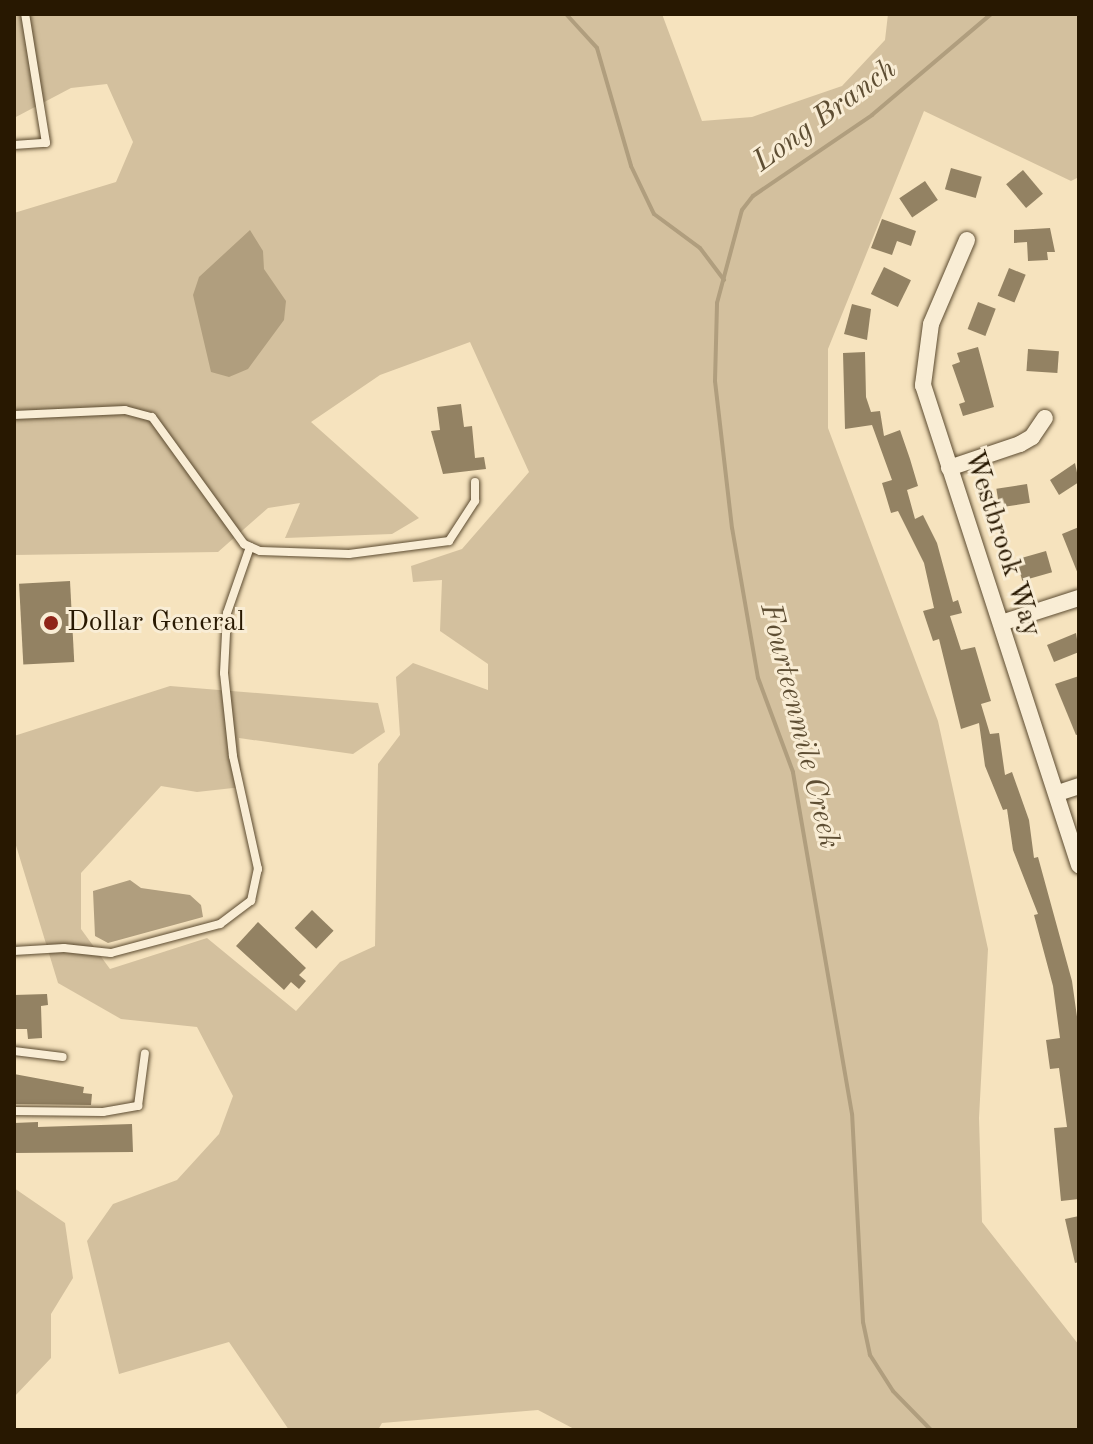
<!DOCTYPE html>
<html>
<head>
<meta charset="utf-8">
<style>
	body { margin:0 }
	#map { position:relative; width:1093px; height:1444px; overflow:hidden; background:#f6e3be; font-family:"Old Standard TT",serif }
	div>[style] { position:absolute }
	[style*='--x'] { left:calc(var(--x)*1px); top:calc(var(--y)*1px); width:calc(var(--w)*1px); rotate:calc(var(--a)*1deg) }
	.green>* { inset:0; background:#d3c09e }
	.water>* { inset:0; background:#b09e7e }
	.stream>* { height:4px; margin:-2px; padding:0 2px; transform-origin:2px; border-radius:2px; background:#b09e7e }
	.building>* { inset:0; background:#938263; transform-origin:0 0 }
	.roads { filter:drop-shadow(0 0 2px #5c4b30) drop-shadow(0 0 2px #5c4b30) }
	.service>* { height:8px; margin:-4px; padding:0 4px; transform-origin:4px; border-radius:4px; background:#f9edd5 }
	.minor>* { height:16px; margin:-8px; padding:0 8px; transform-origin:8px; border-radius:8px; background:#f9edd5 }
	.dots>* { width:22px; height:22px; translate:-50% -50%; box-sizing:border-box; border:4px solid #f9edd5; border-radius:50% }
	span { translate:-50% -50%; white-space:nowrap; text-align:center; line-height:1.15; -webkit-text-stroke:6px #f9edd5; paint-order:stroke }
	.street-label { font-size:28px; color:#281801 }
	.poi-label { font-size:28px; color:#281801 }
	.left { translate:0 -50%; text-align:left }
	.water-label { font-size:30px; color:#5e4e33; font-style:italic }
	.frame { position:absolute; inset:0; border:16px solid #281801; pointer-events:none }
</style>
</head>
<body>
<div id="map">
	<div class="green">
		<div style="clip-path:polygon(14px 14px,662px 14px,702px 121px,752px 117px,842px 86px,885px 40px,888px 14px,1079px 14px,1079px 177px,1071px 181px,924px 111px,828px 349px,828px 428px,938px 721px,988px 949px,979px 1118px,982px 1222px,1079px 1345px,1079px 1430px,576px 1430px,538px 1410px,382px 1423px,378px 1430px,289px 1430px,229px 1342px,119px 1374px,87px 1241px,113px 1204px,177px 1180px,219px 1134px,233px 1096px,197px 1027px,121px 1019px,58px 983px,14px 839px,14px 736px,170px 686px,378px 703px,385px 732px,353px 754px,239px 738px,242px 787px,197px 792px,161px 786px,81px 873px,81px 929px,110px 969px,207px 938px,296px 1011px,340px 962px,375px 946px,378px 764px,400px 735px,396px 677px,413px 663px,488px 690px,488px 664px,440px 631px,442px 580px,413px 582px,411px 566px,462px 549px,529px 472px,470px 342px,380px 375px,311px 422px,419px 518px,392px 534px,285px 538px,300px 503px,268px 508px,218px 552px,14px 555px,14px 213px,116px 182px,133px 142px,107px 84px,71px 88px,14px 118px)"></div>
		<div style="clip-path:polygon(14px 1188px,65px 1223px,73px 1278px,51px 1314px,51px 1358px,14px 1397px)"></div>
	</div>
	<div class="water">
		<div style="clip-path:polygon(250px 230px,263px 251px,264px 269px,286px 301px,284px 320px,248px 369px,229px 377px,211px 372px,193px 295px,199px 277px)"></div>
		<div style="clip-path:polygon(130px 880px,141px 888px,190px 895px,201px 905px,203px 917px,108px 943px,95px 936px,93px 891px)"></div>
	</div>
	<div class="stream">
		<div style="--x:566;--y:14;--w:46;--a:47.6"></div>
		<div style="--x:597;--y:48;--w:123;--a:73.9"></div>
		<div style="--x:631;--y:166;--w:53;--a:64.4"></div>
		<div style="--x:654;--y:214;--w:57;--a:36.5"></div>
		<div style="--x:700;--y:248;--w:40;--a:53"></div>
		<div style="--x:931;--y:1430;--w:54;--a:-134.3"></div>
		<div style="--x:893;--y:1391;--w:43;--a:-122.6"></div>
		<div style="--x:870;--y:1355;--w:34;--a:-102"></div>
		<div style="--x:863;--y:1322;--w:208;--a:-93"></div>
		<div style="--x:852;--y:1114;--w:347;--a:-99.8"></div>
		<div style="--x:793;--y:772;--w:100;--a:-110.4"></div>
		<div style="--x:758;--y:678;--w:152;--a:-99.8"></div>
		<div style="--x:732;--y:528;--w:148;--a:-96.6"></div>
		<div style="--x:715;--y:381;--w:78;--a:-88.5"></div>
		<div style="--x:717;--y:303;--w:96;--a:-75"></div>
		<div style="--x:742;--y:210;--w:18;--a:-52"></div>
		<div style="--x:753;--y:196;--w:144;--a:-34.2"></div>
		<div style="--x:872;--y:115;--w:156;--a:-40.3"></div>
	</div>
	<div class="building">
		<div style="left:951px;top:168px;width:32px;height:22px;rotate:16deg"></div>
		<div style="left:1023px;top:170px;width:31px;height:22px;rotate:50deg"></div>
		<div style="left:925px;top:181px;width:23px;height:31px;rotate:56deg"></div>
		<div style="clip-path:polygon(882px 219px,916px 231px,911px 246px,897px 241px,892px 255px,871px 248px)"></div>
		<div style="clip-path:polygon(1050px 228px,1055px 252px,1047px 252px,1048px 260px,1028px 261px,1027px 242px,1014px 243px,1014px 230px)"></div>
		<div style="left:884px;top:267px;width:30px;height:30px;rotate:26deg"></div>
		<div style="left:1009px;top:268px;width:18px;height:30px;rotate:22deg"></div>
		<div style="left:978px;top:302px;width:19px;height:29px;rotate:21deg"></div>
		<div style="clip-path:polygon(852px 304px,871px 309px,867px 340px,844px 334px)"></div>
		<div style="clip-path:polygon(978px 347px,994px 407px,963px 416px,959px 404px,965px 402px,952px 365px,960px 362px,957px 353px)"></div>
		<div style="left:1028px;top:349px;width:31px;height:22px;rotate:4deg"></div>
		<div style="clip-path:polygon(865px 352px,866px 397px,871px 412px,880px 411px,884px 436px,900px 430px,910px 459px,918px 486px,907px 490px,915px 519px,923px 515px,937px 543px,953px 602px,958px 600px,962px 613px,950px 616px,961px 650px,975px 647px,991px 701px,981px 704px,990px 734px,999px 733px,1005px 775px,1012px 772px,1029px 820px,1034px 858px,1038px 857px,1072px 981px,1079px 1031px,1079px 1199px,1061px 1201px,1054px 1128px,1067px 1127px,1059px 1068px,1050px 1069px,1046px 1040px,1060px 1038px,1053px 986px,1034px 915px,1038px 914px,1013px 850px,1007px 809px,1003px 810px,985px 766px,979px 723px,961px 729px,939px 639px,933px 641px,923px 611px,934px 608px,924px 563px,898px 511px,891px 513px,882px 483px,892px 480px,872px 425px,845px 429px,843px 353px)"></div>
		<div style="clip-path:polygon(461px 404px,464px 427px,472px 426px,475px 458px,484px 457px,486px 469px,443px 474px,431px 431px,440px 430px,437px 407px)"></div>
		<div style="clip-path:polygon(1075px 463px,1079px 482px,1059px 495px,1050px 480px)"></div>
		<div style="left:1027px;top:484px;width:19px;height:31px;rotate:81deg"></div>
		<div style="clip-path:polygon(1079px 527px,1079px 574px,1078px 574px,1062px 534px)"></div>
		<div style="left:1046px;top:551px;width:22px;height:31px;rotate:74deg"></div>
		<div style="left:70px;top:581px;width:81px;height:51px;rotate:87deg"></div>
		<div style="clip-path:polygon(1076px 633px,1079px 652px,1054px 662px,1047px 645px)"></div>
		<div style="clip-path:polygon(1079px 676px,1079px 734px,1076px 735px,1055px 684px)"></div>
		<div style="left:312px;top:910px;width:30px;height:25px;rotate:44deg"></div>
		<div style="clip-path:polygon(258px 922px,306px 968px,299px 975px,306px 981px,299px 989px,291px 982px,284px 990px,236px 946px)"></div>
		<div style="clip-path:polygon(47px 994px,48px 1005px,41px 1006px,42px 1038px,28px 1039px,27px 1029px,14px 1029px,14px 995px)"></div>
		<div style="clip-path:polygon(14px 1074px,84px 1087px,83px 1093px,92px 1094px,91px 1105px,14px 1104px)"></div>
		<div style="clip-path:polygon(38px 1122px,38px 1127px,132px 1124px,133px 1152px,14px 1153px,14px 1123px)"></div>
		<div style="clip-path:polygon(1079px 1216px,1079px 1262px,1075px 1263px,1065px 1219px)"></div>
	</div>
	<div class="roads">
		<div class="service">
			<div style="--x:14;--y:145;--w:32;--a:-4"></div>
			<div style="--x:46;--y:143;--w:131;--a:-99.2"></div>
			<div style="--x:14;--y:415;--w:111;--a:-2.6"></div>
			<div style="--x:125;--y:410;--w:28;--a:15"></div>
			<div style="--x:152;--y:417;--w:157;--a:54.1"></div>
			<div style="--x:244;--y:544;--w:17;--a:24"></div>
			<div style="--x:260;--y:551;--w:89;--a:1.9"></div>
			<div style="--x:349;--y:554;--w:101;--a:-7.4"></div>
			<div style="--x:449;--y:541;--w:48;--a:-57"></div>
			<div style="--x:475;--y:501;--w:19;--a:-90"></div>
			<div style="--x:14;--y:951;--w:50;--a:-3.4"></div>
			<div style="--x:64;--y:948;--w:47;--a:6.1"></div>
			<div style="--x:111;--y:953;--w:113;--a:-14.9"></div>
			<div style="--x:220;--y:924;--w:39;--a:-37"></div>
			<div style="--x:251;--y:901;--w:33;--a:-78"></div>
			<div style="--x:258;--y:869;--w:116;--a:-102.5"></div>
			<div style="--x:233;--y:756;--w:83;--a:-96.2"></div>
			<div style="--x:224;--y:673;--w:60;--a:-87.1"></div>
			<div style="--x:227;--y:613;--w:70;--a:-70.8"></div>
			<div style="--x:14;--y:1051;--w:49;--a:7"></div>
			<div style="--x:14;--y:1111;--w:89;--a:0.6"></div>
			<div style="--x:103;--y:1112;--w:36;--a:-10"></div>
			<div style="--x:138;--y:1106;--w:53;--a:-82.5"></div>
		</div>
		<div class="minor">
			<div style="--x:967;--y:240;--w:91;--a:113.2"></div>
			<div style="--x:931;--y:324;--w:62;--a:97.5"></div>
			<div style="--x:923;--y:385;--w:505;--a:72"></div>
			<div style="--x:949;--y:468;--w:75;--a:-18.7"></div>
			<div style="--x:1020;--y:444;--w:14;--a:-30"></div>
			<div style="--x:1032;--y:437;--w:23;--a:-56"></div>
			<div style="--x:1001;--y:623;--w:82;--a:-17.8"></div>
			<div style="--x:1058;--y:793;--w:22;--a:-18"></div>
		</div>
	</div>
	<div class="dots">
		<div style="left:51px;top:623px;background:#8f2418"></div>
	</div>
	<div class="street-label">
		<span style="left:1002px;top:544px;rotate:72deg">Westbrook Way</span>
	</div>
	<div class="poi-label">
		<span class="left" style="left:67px;top:623px">Dollar General</span>
	</div>
	<div class="water-label">
		<span style="left:825px;top:116px;rotate:-36deg">Long Branch</span>
		<span style="left:799px;top:726px;rotate:76deg">Fourteenmile Creek</span>
	</div>
	<div class="frame"></div>
</div>
</body>
</html>
